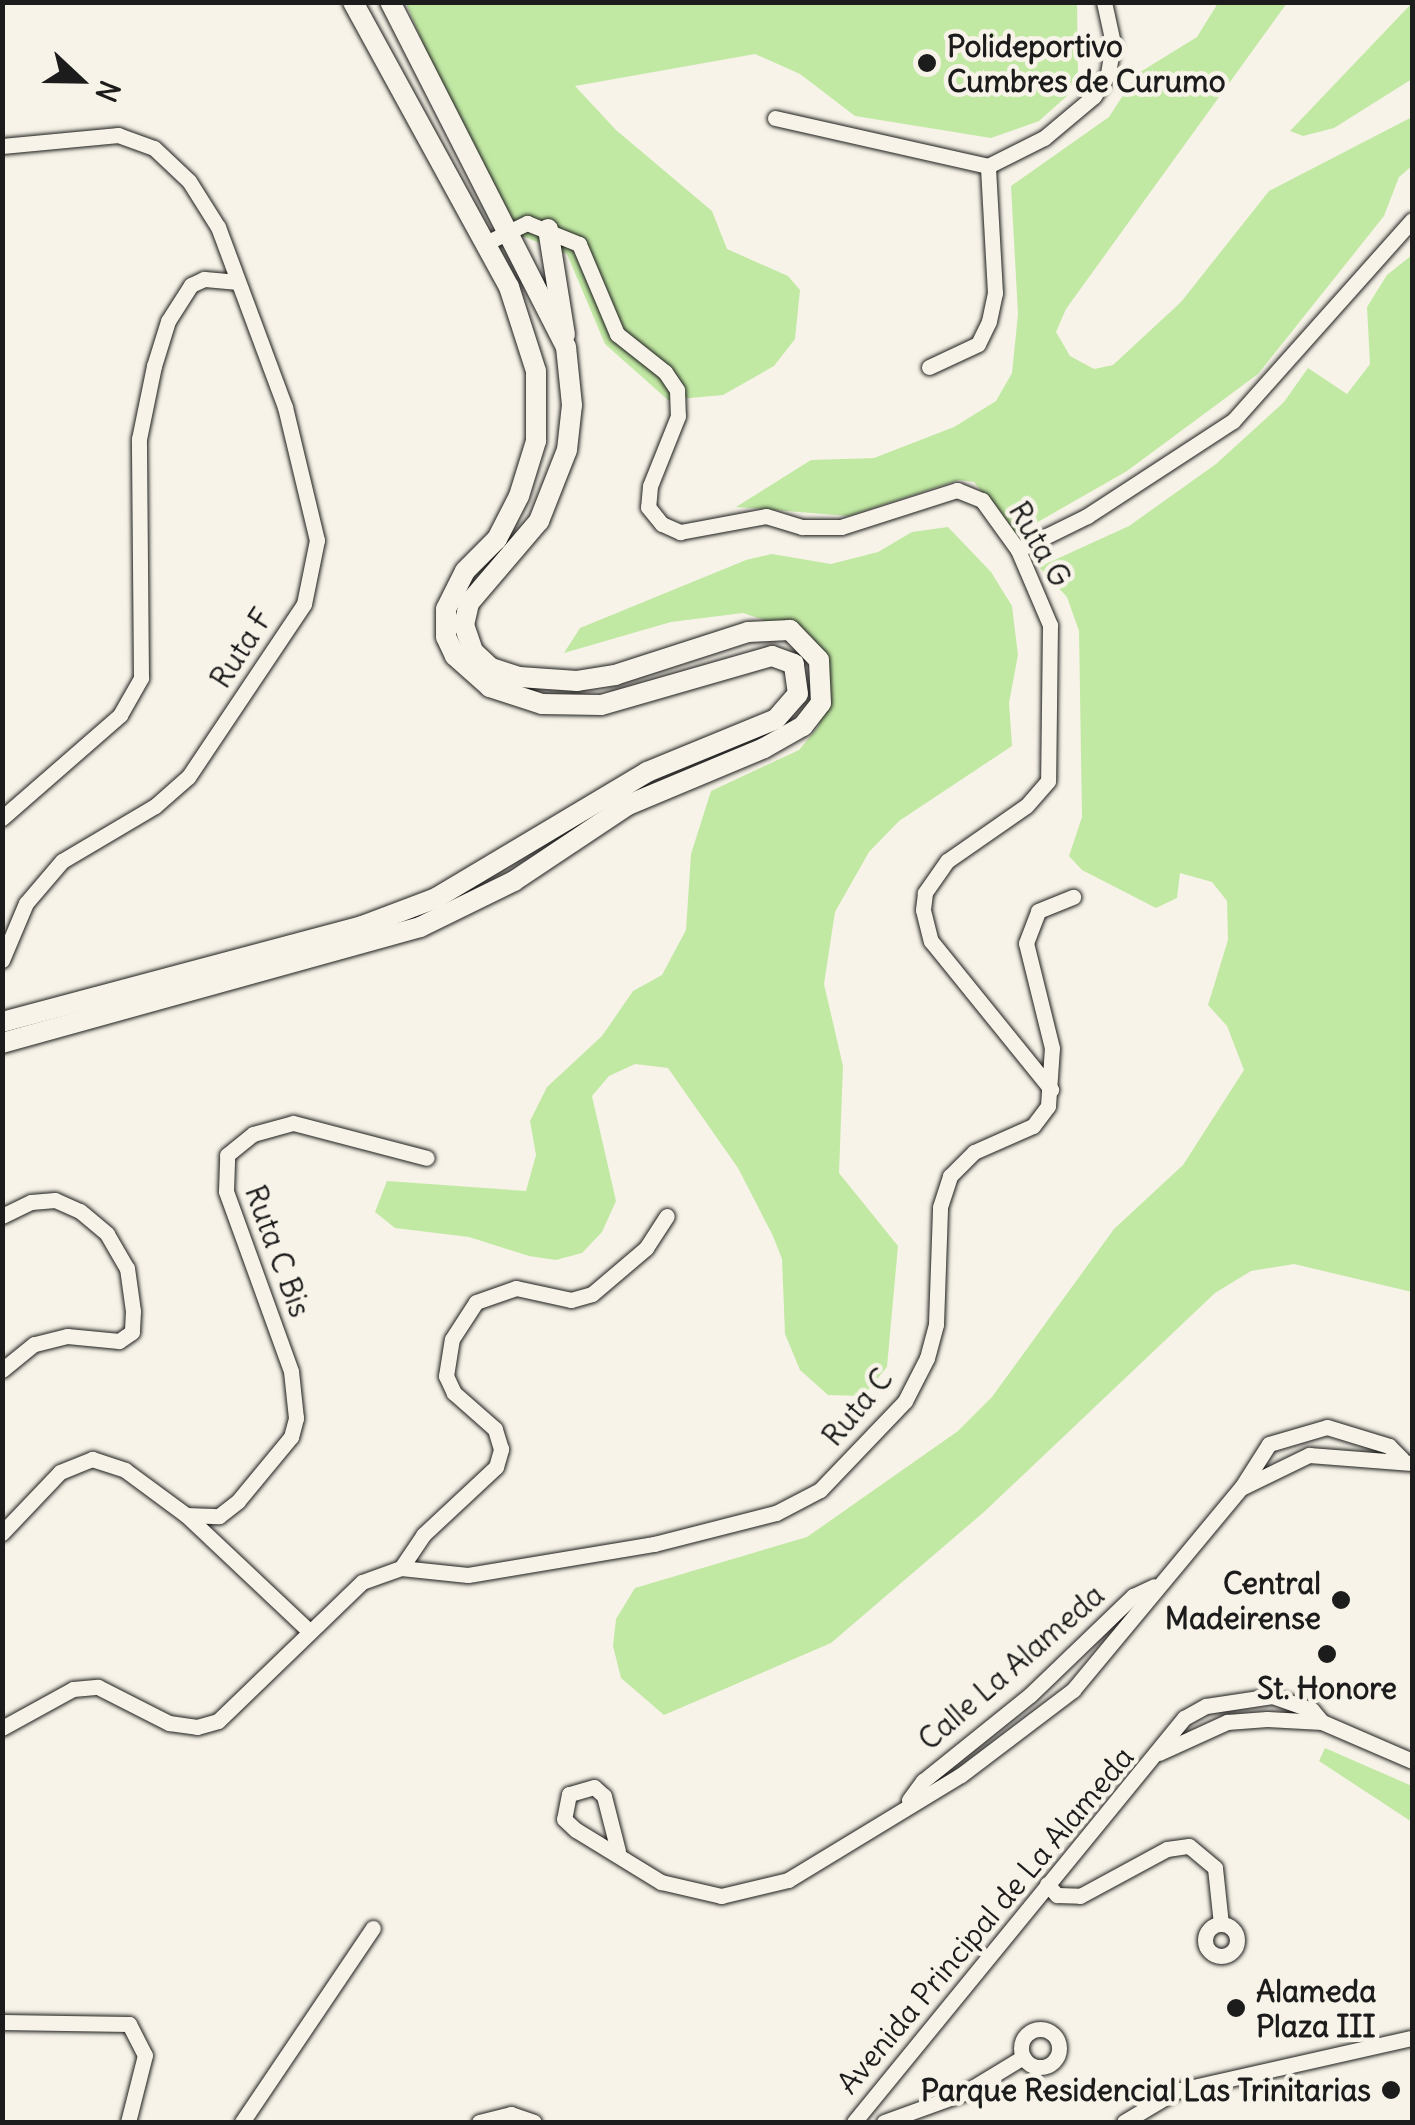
<!DOCTYPE html>
<html>
<head>
<meta charset="utf-8">
<style>
	body { margin:0 }
	#map { position:relative; width:1415px; height:2125px; overflow:hidden; background:#f7f3e8; font-family:Delius,sans-serif }
	div>[style] { position:absolute }
	[style*='--x'] { left:calc(var(--x)*1px); top:calc(var(--y)*1px); width:calc(var(--w)*1px); rotate:calc(var(--a)*1deg) }
	.green>* { inset:0; background:#c2e9a4 }
	.roads { filter:drop-shadow(0 0 2px #1c1c1c) drop-shadow(0 0 2px #1c1c1c) }
	.street>* { height:15px; margin:-7.5px; padding:0 7.5px; transform-origin:7.5px; border-radius:7.5px; background:#f7f3e8 }
	.street>.ring { margin:-7.5px; padding:0; box-sizing:content-box; background:none; border:15px solid #f7f3e8; border-radius:50% }
	.secondary>* { height:20px; margin:-10px; padding:0 10px; transform-origin:10px; border-radius:10px; background:#f7f3e8 }
	.dots>* { width:28px; height:28px; translate:-50% -50%; box-sizing:border-box; border:5px solid #f7f3e8; border-radius:50% }
	span { translate:-50% -50%; white-space:nowrap; text-align:center; line-height:1.15; -webkit-text-stroke:9px #f7f3e8; paint-order:stroke }
	.poi-label { font-size:30px; color:#1c1c1c; font-weight:700 }
	.left { translate:0 -50%; text-align:left }
	.right { translate:-100% -50%; text-align:right }
	.street-label { font-size:30px; color:#1c1c1c }
	.frame { position:absolute; inset:0; border:5px solid #1c1c1c; pointer-events:none }
	.north { position:absolute; left:30px; top:30px; width:100px; height:100px; -webkit-text-stroke:8px #f7f3e8; paint-order:stroke; rotate:112deg; font-size:28px; font-weight:700; line-height:40px; text-align:center; color:#1c1c1c }
	.north::after { content:''; display:block; margin:auto; width:35px; height:45px; background:#1c1c1c; clip-path:polygon(50% 0,100% 100%,50% 72%,0 100%) }
</style>
</head>
<body>
<div id="map">
	<div class="green">
		<div style="clip-path:polygon(406px 3px,1077px 3px,1078px 72px,1067px 96px,1039px 121px,991px 138px,855px 116px,800px 74px,755px 54px,575px 86px,616px 130px,712px 211px,727px 249px,788px 276px,800px 290px,795px 339px,774px 366px,723px 395px,668px 400px,605px 344px,567px 254px,500px 227px)"></div>
		<div style="clip-path:polygon(1218px 3px,1287px 3px,1066px 309px,1056px 332px,1070px 356px,1094px 369px,1113px 365px,1181px 302px,1269px 191px,1412px 117px,1412px 166px,1399px 177px,1384px 216px,1258px 374px,1127px 471px,1015px 535px,974px 482px,959px 480px,848px 516px,736px 507px,811px 460px,874px 458px,954px 427px,996px 401px,1012px 373px,1018px 314px,1011px 186px,1109px 117px,1137px 74px,1197px 37px)"></div>
		<div style="clip-path:polygon(1412px 3px,1412px 79px,1334px 128px,1303px 136px,1290px 131px)"></div>
		<div style="clip-path:polygon(1412px 255px,1412px 1292px,1294px 1264px,1251px 1271px,1215px 1293px,984px 1512px,831px 1643px,664px 1715px,621px 1678px,613px 1646px,616px 1619px,635px 1588px,807px 1537px,958px 1431px,992px 1397px,1114px 1229px,1183px 1165px,1244px 1070px,1227px 1026px,1208px 1005px,1228px 940px,1227px 901px,1212px 882px,1180px 873px,1177px 898px,1156px 908px,1082px 870px,1069px 856px,1082px 817px,1079px 631px,1067px 597px,1039px 567px,1129px 526px,1216px 464px,1284px 402px,1308px 368px,1347px 394px,1370px 364px,1367px 307px,1387px 275px)"></div>
		<div style="clip-path:polygon(948px 527px,991px 572px,1012px 606px,1018px 655px,1009px 703px,1012px 746px,899px 821px,869px 852px,835px 912px,824px 984px,843px 1066px,839px 1173px,898px 1246px,887px 1367px,863px 1396px,828px 1395px,800px 1370px,785px 1334px,782px 1259px,773px 1236px,738px 1168px,668px 1068px,635px 1064px,609px 1076px,592px 1096px,616px 1201px,602px 1232px,582px 1253px,556px 1260px,529px 1256px,469px 1237px,395px 1228px,375px 1212px,387px 1181px,526px 1191px,536px 1155px,530px 1121px,547px 1087px,602px 1036px,633px 991px,662px 975px,686px 930px,691px 854px,711px 791px,799px 750px,818px 727px,829px 689px,788px 632px,764px 620px,743px 613px,671px 622px,564px 653px,580px 628px,746px 560px,772px 554px,831px 564px,878px 552px,912px 532px)"></div>
		<div style="clip-path:polygon(1325px 1748px,1412px 1786px,1412px 1822px,1319px 1761px)"></div>
	</div>
	<div class="roads">
		<div class="street">
			<div style="--x:775;--y:118;--w:218;--a:12.7"></div>
			<div style="--x:988;--y:166;--w:63;--a:-26.6"></div>
			<div style="--x:1044;--y:138;--w:65;--a:-40"></div>
			<div style="--x:1094;--y:96;--w:26;--a:-58"></div>
			<div style="--x:1108;--y:74;--w:31;--a:-81"></div>
			<div style="--x:1113;--y:43;--w:42;--a:-102.4"></div>
			<div style="--x:2;--y:146;--w:117;--a:-5.4"></div>
			<div style="--x:118;--y:135;--w:38;--a:20"></div>
			<div style="--x:154;--y:148;--w:48;--a:43.3"></div>
			<div style="--x:189;--y:181;--w:54;--a:57.8"></div>
			<div style="--x:218;--y:227;--w:192;--a:69.6"></div>
			<div style="--x:285;--y:407;--w:137;--a:76.5"></div>
			<div style="--x:317;--y:540;--w:65;--a:101.5"></div>
			<div style="--x:304;--y:604;--w:208;--a:123.8"></div>
			<div style="--x:188;--y:777;--w:44;--a:138.7"></div>
			<div style="--x:155;--y:806;--w:108;--a:149.4"></div>
			<div style="--x:62;--y:861;--w:55;--a:130.6"></div>
			<div style="--x:26;--y:903;--w:62;--a:112.8"></div>
			<div style="--x:486;--y:243;--w:46;--a:-26"></div>
			<div style="--x:527;--y:223;--w:56;--a:22"></div>
			<div style="--x:579;--y:244;--w:98;--a:67.1"></div>
			<div style="--x:617;--y:334;--w:61;--a:38.4"></div>
			<div style="--x:665;--y:372;--w:22;--a:56"></div>
			<div style="--x:677;--y:390;--w:26;--a:88"></div>
			<div style="--x:678;--y:416;--w:75;--a:111.8"></div>
			<div style="--x:650;--y:486;--w:21;--a:95"></div>
			<div style="--x:648;--y:507;--w:22;--a:51"></div>
			<div style="--x:662;--y:524;--w:20;--a:24"></div>
			<div style="--x:680;--y:532;--w:87;--a:-10.5"></div>
			<div style="--x:766;--y:516;--w:38;--a:17"></div>
			<div style="--x:802;--y:527;--w:39;--a:0"></div>
			<div style="--x:841;--y:527;--w:122;--a:-17.7"></div>
			<div style="--x:957;--y:490;--w:27;--a:22"></div>
			<div style="--x:982;--y:500;--w:62;--a:54.2"></div>
			<div style="--x:1018;--y:550;--w:82;--a:66.9"></div>
			<div style="--x:1050;--y:625;--w:156;--a:90.7"></div>
			<div style="--x:1048;--y:781;--w:33;--a:131"></div>
			<div style="--x:1026;--y:806;--w:96;--a:145.2"></div>
			<div style="--x:947;--y:861;--w:39;--a:125"></div>
			<div style="--x:925;--y:893;--w:17;--a:97"></div>
			<div style="--x:923;--y:910;--w:32;--a:76"></div>
			<div style="--x:931;--y:941;--w:191;--a:51"></div>
			<div style="--x:929;--y:367;--w:54;--a:-25.1"></div>
			<div style="--x:978;--y:344;--w:25;--a:-64"></div>
			<div style="--x:989;--y:321;--w:29;--a:-78"></div>
			<div style="--x:995;--y:293;--w:127;--a:-93.2"></div>
			<div style="--x:1018;--y:550;--w:77;--a:-26.2"></div>
			<div style="--x:1087;--y:516;--w:174;--a:-33.1"></div>
			<div style="--x:1233;--y:421;--w:269;--a:-48.3"></div>
			<div style="--x:2;--y:818;--w:157;--a:-41.1"></div>
			<div style="--x:120;--y:715;--w:43;--a:-60.4"></div>
			<div style="--x:141;--y:678;--w:239;--a:-90.5"></div>
			<div style="--x:139;--y:439;--w:75;--a:-78.4"></div>
			<div style="--x:154;--y:366;--w:47;--a:-72.7"></div>
			<div style="--x:168;--y:321;--w:43;--a:-57.4"></div>
			<div style="--x:191;--y:285;--w:14;--a:-25"></div>
			<div style="--x:204;--y:279;--w:32;--a:5"></div>
			<div style="--x:2;--y:1216;--w:32;--a:-26"></div>
			<div style="--x:31;--y:1202;--w:24;--a:-5"></div>
			<div style="--x:55;--y:1200;--w:27;--a:24"></div>
			<div style="--x:80;--y:1211;--w:35;--a:40"></div>
			<div style="--x:107;--y:1234;--w:39;--a:60"></div>
			<div style="--x:127;--y:1268;--w:43;--a:82.1"></div>
			<div style="--x:133;--y:1311;--w:21;--a:93"></div>
			<div style="--x:132;--y:1332;--w:16;--a:145"></div>
			<div style="--x:119;--y:1341;--w:52;--a:-174.5"></div>
			<div style="--x:67;--y:1336;--w:34;--a:166"></div>
			<div style="--x:34;--y:1344;--w:41;--a:140.9"></div>
			<div style="--x:1241;--y:1488;--w:76;--a:-25.9"></div>
			<div style="--x:1309;--y:1455;--w:103;--a:4.4"></div>
			<div style="--x:186;--y:1515;--w:33;--a:2"></div>
			<div style="--x:219;--y:1516;--w:24;--a:-38"></div>
			<div style="--x:238;--y:1501;--w:83;--a:-50.4"></div>
			<div style="--x:291;--y:1437;--w:20;--a:-75"></div>
			<div style="--x:296;--y:1418;--w:47;--a:-96.1"></div>
			<div style="--x:291;--y:1371;--w:191;--a:-109.9"></div>
			<div style="--x:226;--y:1191;--w:36;--a:-88"></div>
			<div style="--x:227;--y:1155;--w:33;--a:-39"></div>
			<div style="--x:253;--y:1134;--w:41;--a:-15.4"></div>
			<div style="--x:293;--y:1123;--w:138;--a:14.6"></div>
			<div style="--x:2;--y:1533;--w:84;--a:-46.4"></div>
			<div style="--x:60;--y:1472;--w:35;--a:-22"></div>
			<div style="--x:92;--y:1459;--w:35;--a:18"></div>
			<div style="--x:125;--y:1470;--w:76;--a:36.4"></div>
			<div style="--x:186;--y:1515;--w:170;--a:43.3"></div>
			<div style="--x:401;--y:1568;--w:40;--a:-56"></div>
			<div style="--x:423;--y:1535;--w:100;--a:-43"></div>
			<div style="--x:496;--y:1467;--w:19;--a:-74"></div>
			<div style="--x:501;--y:1449;--w:21;--a:-107"></div>
			<div style="--x:495;--y:1429;--w:55;--a:-138.7"></div>
			<div style="--x:454;--y:1393;--w:19;--a:-115"></div>
			<div style="--x:446;--y:1376;--w:37;--a:-81"></div>
			<div style="--x:452;--y:1339;--w:44;--a:-57"></div>
			<div style="--x:476;--y:1302;--w:42;--a:-19.3"></div>
			<div style="--x:516;--y:1288;--w:56;--a:12.3"></div>
			<div style="--x:571;--y:1300;--w:22;--a:-16"></div>
			<div style="--x:592;--y:1294;--w:71;--a:-40.4"></div>
			<div style="--x:646;--y:1248;--w:38;--a:-57"></div>
			<div style="--x:2;--y:1728;--w:81;--a:-28.8"></div>
			<div style="--x:73;--y:1689;--w:25;--a:-5"></div>
			<div style="--x:98;--y:1687;--w:80;--a:26.9"></div>
			<div style="--x:169;--y:1723;--w:28;--a:8"></div>
			<div style="--x:197;--y:1727;--w:22;--a:-16"></div>
			<div style="--x:218;--y:1721;--w:200;--a:-44"></div>
			<div style="--x:362;--y:1582;--w:41;--a:-19.7"></div>
			<div style="--x:401;--y:1568;--w:67;--a:6"></div>
			<div style="--x:468;--y:1575;--w:189;--a:-9.5"></div>
			<div style="--x:654;--y:1544;--w:126;--a:-14.3"></div>
			<div style="--x:776;--y:1513;--w:50;--a:-27.6"></div>
			<div style="--x:820;--y:1490;--w:123;--a:-46.3"></div>
			<div style="--x:905;--y:1401;--w:48;--a:-62.9"></div>
			<div style="--x:927;--y:1358;--w:35;--a:-75"></div>
			<div style="--x:936;--y:1324;--w:117;--a:-88"></div>
			<div style="--x:940;--y:1207;--w:33;--a:-72"></div>
			<div style="--x:950;--y:1176;--w:34;--a:-45"></div>
			<div style="--x:974;--y:1152;--w:64;--a:-23.8"></div>
			<div style="--x:1033;--y:1126;--w:25;--a:-53"></div>
			<div style="--x:1048;--y:1106;--w:58;--a:-86.1"></div>
			<div style="--x:1052;--y:1048;--w:108;--a:-103.9"></div>
			<div style="--x:1026;--y:943;--w:34;--a:-69"></div>
			<div style="--x:1038;--y:911;--w:38;--a:-22"></div>
			<div style="--x:1159;--y:1753;--w:75;--a:-24.5"></div>
			<div style="--x:1227;--y:1722;--w:40;--a:-4.3"></div>
			<div style="--x:1267;--y:1719;--w:55;--a:3.1"></div>
			<div style="--x:1322;--y:1722;--w:98;--a:23.4"></div>
			<div style="--x:909;--y:1800;--w:24;--a:-54"></div>
			<div style="--x:923;--y:1781;--w:137;--a:-38.8"></div>
			<div style="--x:1030;--y:1695;--w:143;--a:-43.9"></div>
			<div style="--x:1133;--y:1596;--w:23;--a:-25"></div>
			<div style="--x:618;--y:1851;--w:57;--a:-104.3"></div>
			<div style="--x:604;--y:1796;--w:13;--a:-138"></div>
			<div style="--x:594;--y:1787;--w:26;--a:164"></div>
			<div style="--x:569;--y:1794;--w:25;--a:101"></div>
			<div style="--x:564;--y:1819;--w:16;--a:43"></div>
			<div style="--x:576;--y:1830;--w:100;--a:31.5"></div>
			<div style="--x:661;--y:1882;--w:62;--a:13.1"></div>
			<div style="--x:721;--y:1896;--w:69;--a:-13.4"></div>
			<div style="--x:788;--y:1880;--w:202;--a:-31.3"></div>
			<div style="--x:961;--y:1775;--w:141;--a:-37.2"></div>
			<div style="--x:1073;--y:1690;--w:263;--a:-50.3"></div>
			<div style="--x:1241;--y:1488;--w:52;--a:-57.5"></div>
			<div style="--x:1269;--y:1444;--w:60;--a:-16.3"></div>
			<div style="--x:1327;--y:1427;--w:65;--a:17"></div>
			<div style="--x:1389;--y:1446;--w:18;--a:45"></div>
			<div style="--x:1047;--y:1884;--w:15;--a:48"></div>
			<div style="--x:1057;--y:1895;--w:23;--a:2"></div>
			<div style="--x:1080;--y:1896;--w:99;--a:-28.4"></div>
			<div style="--x:1167;--y:1849;--w:22;--a:-8"></div>
			<div style="--x:1189;--y:1846;--w:34;--a:40"></div>
			<div style="--x:1215;--y:1868;--w:56;--a:83.9"></div>
			<div class="ring" style="left:1205px;top:1924px;width:17px;height:17px"></div>
			<div style="--x:2;--y:2022;--w:127;--a:0.9"></div>
			<div style="--x:129;--y:2024;--w:35;--a:63"></div>
			<div style="--x:145;--y:2055;--w:69;--a:104.2"></div>
			<div class="ring" style="left:1021px;top:2029px;width:23px;height:23px"></div>
			<div style="--x:242;--y:2122;--w:234;--a:-56"></div>
			<div style="--x:479;--y:2122;--w:33;--a:-14"></div>
			<div style="--x:511;--y:2114;--w:24;--a:19"></div>
			<div style="--x:854;--y:2122;--w:522;--a:-50.76"></div>
			<div style="--x:1184;--y:1718;--w:25;--a:-29"></div>
			<div style="--x:1206;--y:1706;--w:67;--a:-8.6"></div>
			<div style="--x:1272;--y:1696;--w:42;--a:19.3"></div>
			<div style="--x:1312;--y:1710;--w:16;--a:50"></div>
			<div style="--x:884;--y:2122;--w:85;--a:-19.9"></div>
			<div style="--x:964;--y:2093;--w:69;--a:-31.4"></div>
			<div style="--x:1124;--y:2122;--w:61;--a:-30.8"></div>
			<div style="--x:1176;--y:2091;--w:242;--a:-12.7"></div>
		</div>
		<div class="secondary">
			<div style="--x:548;--y:229;--w:107;--a:80.9"></div>
			<div style="--x:2;--y:1022;--w:373;--a:-14.9"></div>
			<div style="--x:362;--y:926;--w:79;--a:-20.7"></div>
			<div style="--x:436;--y:898;--w:246;--a:-30.8"></div>
			<div style="--x:647;--y:772;--w:139;--a:-22.3"></div>
			<div style="--x:776;--y:719;--w:33;--a:-49"></div>
			<div style="--x:798;--y:694;--w:30;--a:-98"></div>
			<div style="--x:794;--y:664;--w:23;--a:-160"></div>
			<div style="--x:772;--y:656;--w:178;--a:164"></div>
			<div style="--x:601;--y:705;--w:59;--a:-179"></div>
			<div style="--x:542;--y:704;--w:55;--a:-161.9"></div>
			<div style="--x:490;--y:687;--w:47;--a:-138.5"></div>
			<div style="--x:455;--y:656;--w:21;--a:-115"></div>
			<div style="--x:446;--y:637;--w:28;--a:-90"></div>
			<div style="--x:446;--y:609;--w:42;--a:-63.4"></div>
			<div style="--x:465;--y:571;--w:45;--a:-45"></div>
			<div style="--x:497;--y:539;--w:48;--a:-62.9"></div>
			<div style="--x:519;--y:496;--w:58;--a:-72.8"></div>
			<div style="--x:536;--y:441;--w:70;--a:-90"></div>
			<div style="--x:536;--y:371;--w:88;--a:-107.8"></div>
			<div style="--x:509;--y:287;--w:325;--a:-118.7"></div>
			<div style="--x:2;--y:1043;--w:434;--a:-15.5"></div>
			<div style="--x:420;--y:927;--w:105;--a:-26.1"></div>
			<div style="--x:514;--y:881;--w:137;--a:-33.7"></div>
			<div style="--x:628;--y:805;--w:147;--a:-22.7"></div>
			<div style="--x:764;--y:748;--w:45;--a:-29.4"></div>
			<div style="--x:803;--y:726;--w:29;--a:-52"></div>
			<div style="--x:821;--y:703;--w:43;--a:-92.7"></div>
			<div style="--x:819;--y:660;--w:42;--a:-134"></div>
			<div style="--x:790;--y:630;--w:42;--a:177.3"></div>
			<div style="--x:748;--y:632;--w:140;--a:162.1"></div>
			<div style="--x:615;--y:675;--w:38;--a:171"></div>
			<div style="--x:577;--y:681;--w:58;--a:-176.1"></div>
			<div style="--x:519;--y:677;--w:29;--a:-162"></div>
			<div style="--x:491;--y:668;--w:25;--a:-137"></div>
			<div style="--x:473;--y:651;--w:28;--a:-109"></div>
			<div style="--x:464;--y:625;--w:23;--a:-77"></div>
			<div style="--x:469;--y:603;--w:108;--a:-49.5"></div>
			<div style="--x:539;--y:521;--w:76;--a:-68.5"></div>
			<div style="--x:567;--y:450;--w:45;--a:-83.7"></div>
			<div style="--x:572;--y:405;--w:58;--a:-95.9"></div>
			<div style="--x:566;--y:347;--w:387;--a:-117"></div>
		</div>
	</div>
	<div class="dots">
		<div style="left:927px;top:63px;background:#1c1c1c"></div>
		<div style="left:1341px;top:1600px;background:#1c1c1c"></div>
		<div style="left:1327px;top:1654px;background:#1c1c1c"></div>
		<div style="left:1236px;top:2008px;background:#1c1c1c"></div>
		<div style="left:1391px;top:2090px;background:#1c1c1c"></div>
	</div>
	<div class="poi-label">
		<span class="left" style="left:947px;top:63px">Polideportivo<br>Cumbres de Curumo</span>
		<span class="right" style="left:1321px;top:1600px">Central<br>Madeirense</span>
		<span style="left:1327px;top:1688px">St. Honore</span>
		<span class="left" style="left:1256px;top:2008px">Alameda<br>Plaza III</span>
		<span class="right" style="left:1371px;top:2090px">Parque Residencial Las Trinitarias</span>
	</div>
	<div class="street-label">
		<span style="left:1040px;top:544px;rotate:60deg">Ruta G</span>
		<span style="left:241px;top:648px;rotate:-57deg">Ruta F</span>
		<span style="left:278px;top:1251px;rotate:70deg">Ruta C Bis</span>
		<span style="left:857px;top:1407px;rotate:-50deg">Ruta C</span>
		<span style="left:1011px;top:1667px;rotate:-41deg">Calle La Alameda</span>
		<span style="left:985px;top:1920px;rotate:-50deg">Avenida Principal de La Alameda</span>
	</div>
	<div class="frame"></div>
	<div class="north">N</div>
</div>
</body>
</html>
